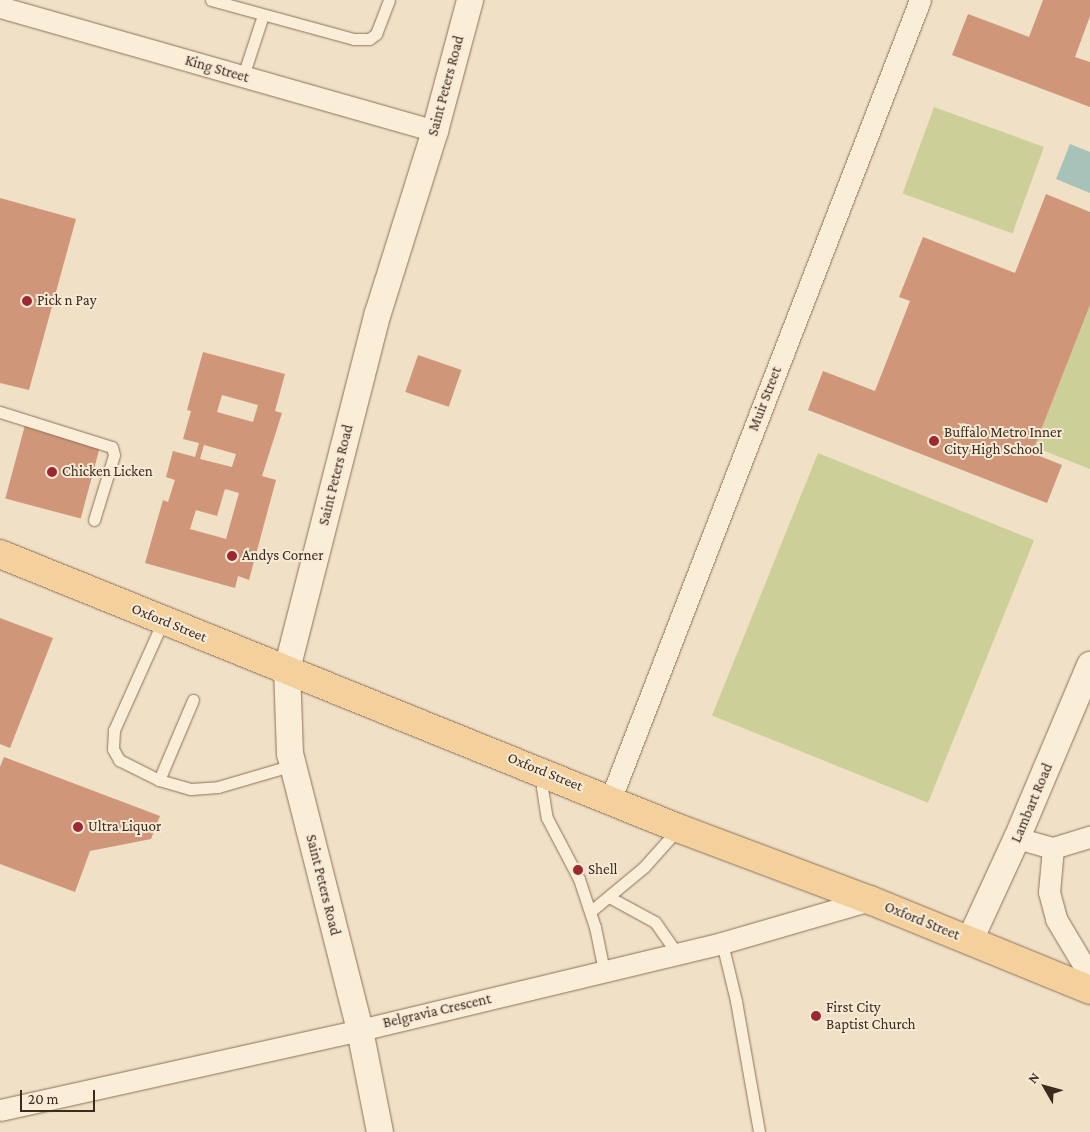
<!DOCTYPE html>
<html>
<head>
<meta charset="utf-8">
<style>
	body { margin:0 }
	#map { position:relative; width:1090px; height:1132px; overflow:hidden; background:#f0e0c5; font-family:"Crimson Pro",serif }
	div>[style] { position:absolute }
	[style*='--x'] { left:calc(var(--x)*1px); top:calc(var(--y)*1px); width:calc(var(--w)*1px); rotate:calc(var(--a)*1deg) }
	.green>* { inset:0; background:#cdcf98; transform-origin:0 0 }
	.water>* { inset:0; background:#a7c3b9 }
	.building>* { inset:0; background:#cf967a; transform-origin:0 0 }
	.roads { filter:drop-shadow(0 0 1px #8c715a) drop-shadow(0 0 1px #8c715a) }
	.service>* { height:11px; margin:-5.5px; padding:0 5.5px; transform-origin:5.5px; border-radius:5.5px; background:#faeed9 }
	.minor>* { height:21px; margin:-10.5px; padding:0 10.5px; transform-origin:10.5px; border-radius:10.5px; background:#faeed9 }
	.tertiary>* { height:26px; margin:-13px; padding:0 13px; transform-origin:13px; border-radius:13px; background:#faeed9 }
	.primary>* { height:28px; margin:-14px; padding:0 14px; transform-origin:14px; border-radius:14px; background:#f4d19c }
	.dots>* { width:14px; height:14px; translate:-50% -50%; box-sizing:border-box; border:2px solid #f7ead5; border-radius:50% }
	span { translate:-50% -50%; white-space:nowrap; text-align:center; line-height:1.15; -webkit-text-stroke:4px #f7ead5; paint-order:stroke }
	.street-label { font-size:15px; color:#3c2a1f }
	.poi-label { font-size:15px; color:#3c2a1f }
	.left { translate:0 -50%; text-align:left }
	.north { position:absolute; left:1020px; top:1062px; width:50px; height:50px; -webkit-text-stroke:4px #f7ead5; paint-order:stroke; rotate:308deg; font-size:14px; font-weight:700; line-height:20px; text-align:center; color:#3c2a1f }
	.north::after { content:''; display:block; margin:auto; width:18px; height:22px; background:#3c2a1f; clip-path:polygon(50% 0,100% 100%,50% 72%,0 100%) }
	.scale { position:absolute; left:20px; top:1090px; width:75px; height:22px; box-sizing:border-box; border:2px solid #3c2a1f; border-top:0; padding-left:6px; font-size:15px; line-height:18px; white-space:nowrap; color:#3c2a1f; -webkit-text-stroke:4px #f7ead5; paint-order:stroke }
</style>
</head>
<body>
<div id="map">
	<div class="green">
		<div style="left:934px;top:107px;width:117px;height:92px;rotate:20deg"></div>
		<div style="clip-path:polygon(1090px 305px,1090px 469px,1034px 447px)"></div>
		<div style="left:818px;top:453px;width:233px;height:283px;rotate:22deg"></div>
	</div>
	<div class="water">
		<div style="clip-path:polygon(1070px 144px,1090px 152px,1090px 193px,1056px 179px)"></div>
	</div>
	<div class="building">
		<div style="clip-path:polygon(1043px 0,1090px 0,1090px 16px,1075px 57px,1090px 62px,1090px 107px,952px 55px,968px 14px,1029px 37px)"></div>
		<div style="clip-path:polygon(1046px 194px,1090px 212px,1090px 305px,1032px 453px,1062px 465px,1047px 503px,808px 410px,823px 371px,875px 391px,910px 301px,899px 297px,923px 237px,1015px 273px)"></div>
		<div style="clip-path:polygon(0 198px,76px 219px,29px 390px,0 383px)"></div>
		<div style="clip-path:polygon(evenodd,203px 352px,285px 374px,275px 411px,282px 413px,262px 476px,276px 480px,249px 580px,238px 576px,235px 588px,145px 563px,163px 500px,168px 502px,175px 480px,166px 477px,173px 451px,195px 457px,199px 443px,183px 439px,191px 411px,187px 410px,203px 352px,222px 395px,258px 405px,253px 422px,217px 412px,222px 395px,203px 352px,204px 445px,236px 454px,232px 467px,200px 459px,204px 445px,203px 352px,225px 489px,239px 493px,226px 539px,190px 529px,196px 510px,217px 516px,225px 489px)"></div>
		<div style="left:418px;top:355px;width:46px;height:39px;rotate:19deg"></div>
		<div style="left:25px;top:425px;width:78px;height:76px;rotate:15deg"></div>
		<div style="clip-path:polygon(0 618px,53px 638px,10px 748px,0 744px)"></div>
		<div style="clip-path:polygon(4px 757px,160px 816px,151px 839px,90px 851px,75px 892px,0 864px,0 767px)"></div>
	</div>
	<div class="roads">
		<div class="service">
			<div style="--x:211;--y:0;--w:148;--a:15.3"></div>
			<div style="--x:354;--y:39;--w:15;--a:0"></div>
			<div style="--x:369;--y:39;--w:9;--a:-36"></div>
			<div style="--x:376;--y:34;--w:36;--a:-69"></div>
			<div style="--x:243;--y:76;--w:64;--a:-71.8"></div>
			<div style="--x:0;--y:412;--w:117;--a:17.4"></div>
			<div style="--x:112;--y:447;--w:8;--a:76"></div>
			<div style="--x:114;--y:455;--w:68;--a:107.1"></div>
			<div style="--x:163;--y:621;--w:120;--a:114.2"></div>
			<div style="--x:114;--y:730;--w:19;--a:93"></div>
			<div style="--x:113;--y:749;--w:13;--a:61"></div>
			<div style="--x:119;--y:760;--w:45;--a:26.6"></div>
			<div style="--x:159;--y:780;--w:33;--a:16"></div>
			<div style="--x:191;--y:789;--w:27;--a:-4"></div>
			<div style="--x:218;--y:787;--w:78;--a:-16.3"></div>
			<div style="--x:545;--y:773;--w:15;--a:101"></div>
			<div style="--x:542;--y:788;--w:30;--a:81"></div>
			<div style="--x:547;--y:818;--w:69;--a:62.3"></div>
			<div style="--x:579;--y:879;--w:51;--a:71.6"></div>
			<div style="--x:595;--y:927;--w:45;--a:78.4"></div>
			<div style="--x:159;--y:780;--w:87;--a:-67"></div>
			<div style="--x:609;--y:897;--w:52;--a:28.5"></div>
			<div style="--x:655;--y:922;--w:39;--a:55"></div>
			<div style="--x:591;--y:911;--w:69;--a:-39.7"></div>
			<div style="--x:644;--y:867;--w:51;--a:-48.2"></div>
			<div style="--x:722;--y:943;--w:60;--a:76.4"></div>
			<div style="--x:736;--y:1001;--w:133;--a:80"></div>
		</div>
		<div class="minor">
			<div style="--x:0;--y:7;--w:452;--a:15.9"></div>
			<div style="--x:611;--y:798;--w:856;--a:-68.83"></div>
			<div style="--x:1017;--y:838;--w:37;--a:16"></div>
			<div style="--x:1053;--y:848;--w:39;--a:-17"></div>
			<div style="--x:1053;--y:848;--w:44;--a:95.2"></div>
			<div style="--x:1049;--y:892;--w:28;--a:75"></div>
			<div style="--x:1056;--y:919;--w:66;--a:59.2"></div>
			<div style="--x:0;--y:1110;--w:369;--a:-12.5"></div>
			<div style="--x:360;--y:1030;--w:372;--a:-13.5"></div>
			<div style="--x:722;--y:943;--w:154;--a:-16.2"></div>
		</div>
		<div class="tertiary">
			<div style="--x:970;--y:940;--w:112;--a:-65.3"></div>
			<div style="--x:1017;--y:838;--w:188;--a:-67.1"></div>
			<div style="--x:380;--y:1132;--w:104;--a:-101.1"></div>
			<div style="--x:360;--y:1030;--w:285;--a:-104.2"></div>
			<div style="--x:290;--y:754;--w:85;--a:-92"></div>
			<div style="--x:287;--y:669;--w:367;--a:-75.7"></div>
			<div style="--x:378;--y:313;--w:191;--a:-72.6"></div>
			<div style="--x:435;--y:131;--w:136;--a:-75"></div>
		</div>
		<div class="primary">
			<div style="--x:0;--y:554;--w:731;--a:22.01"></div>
			<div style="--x:678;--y:828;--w:205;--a:20.6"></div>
			<div style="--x:870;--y:900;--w:238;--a:22.2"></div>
		</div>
	</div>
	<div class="dots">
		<div style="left:27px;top:301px;background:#9d2832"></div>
		<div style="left:934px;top:441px;background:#9d2832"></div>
		<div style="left:52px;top:472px;background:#9d2832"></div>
		<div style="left:232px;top:556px;background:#9d2832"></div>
		<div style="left:78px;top:827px;background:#9d2832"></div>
		<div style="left:578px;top:870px;background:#9d2832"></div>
		<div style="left:816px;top:1016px;background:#9d2832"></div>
	</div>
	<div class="street-label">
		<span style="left:217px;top:69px;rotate:16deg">King Street</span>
		<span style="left:446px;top:86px;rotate:-75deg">Saint Peters Road</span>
		<span style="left:765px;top:399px;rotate:-69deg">Muir Street</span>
		<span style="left:336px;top:475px;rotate:-76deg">Saint Peters Road</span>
		<span style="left:169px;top:623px;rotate:22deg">Oxford Street</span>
		<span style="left:545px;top:772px;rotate:22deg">Oxford Street</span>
		<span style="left:1032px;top:803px;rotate:-67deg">Lambart Road</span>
		<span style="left:323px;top:885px;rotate:76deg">Saint Peters Road</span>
		<span style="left:922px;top:921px;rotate:22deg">Oxford Street</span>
		<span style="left:437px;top:1011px;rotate:-13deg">Belgravia Crescent</span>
	</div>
	<div class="poi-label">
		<span class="left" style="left:37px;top:301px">Pick n Pay</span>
		<span class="left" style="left:944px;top:441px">Buffalo Metro Inner<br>City High School</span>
		<span class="left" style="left:62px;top:472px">Chicken Licken</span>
		<span class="left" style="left:242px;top:556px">Andys Corner</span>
		<span class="left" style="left:88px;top:827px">Ultra Liquor</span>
		<span class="left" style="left:588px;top:870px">Shell</span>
		<span class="left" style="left:826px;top:1016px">First City<br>Baptist Church</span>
	</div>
	<div class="north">N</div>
	<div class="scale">20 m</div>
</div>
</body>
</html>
